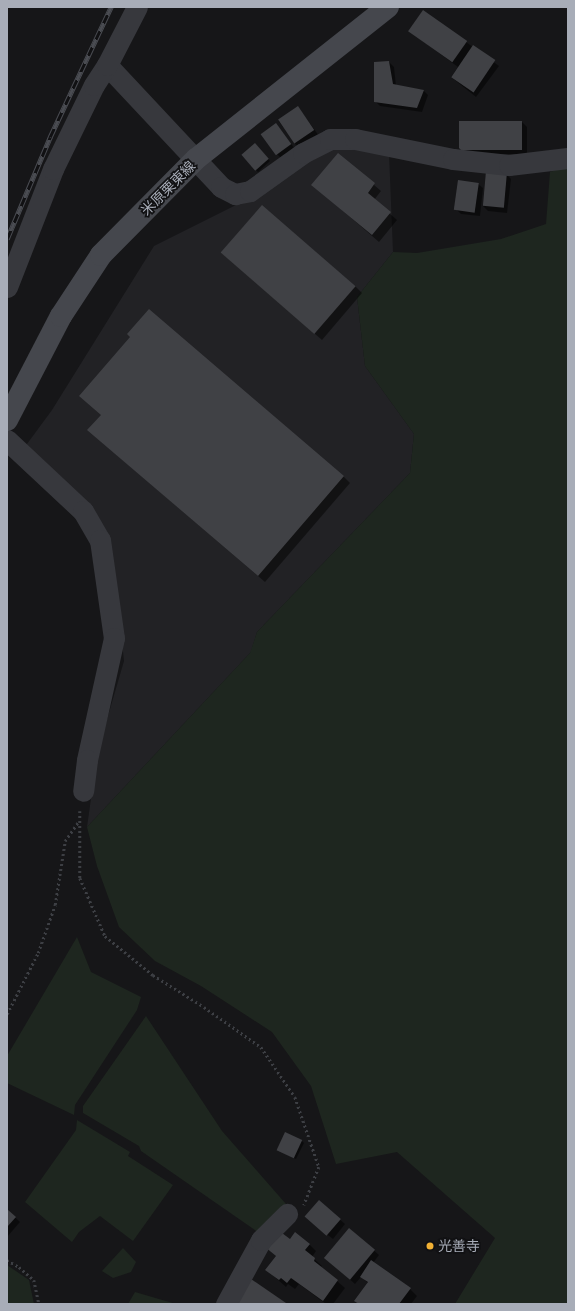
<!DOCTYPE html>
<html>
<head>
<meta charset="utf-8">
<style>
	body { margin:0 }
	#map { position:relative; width:575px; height:1311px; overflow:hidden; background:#161618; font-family:"Exo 2","Noto Sans JP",sans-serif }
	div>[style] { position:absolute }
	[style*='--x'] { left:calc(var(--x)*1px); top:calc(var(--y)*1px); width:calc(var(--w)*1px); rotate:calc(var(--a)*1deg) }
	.built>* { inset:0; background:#222225 }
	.green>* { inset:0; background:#1e261f }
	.shadow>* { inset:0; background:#0007; transform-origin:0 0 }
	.building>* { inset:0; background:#404145; transform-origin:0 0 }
	.path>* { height:2.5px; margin-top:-1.25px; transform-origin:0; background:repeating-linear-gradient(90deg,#3d3f44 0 2px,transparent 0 5px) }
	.street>* { height:21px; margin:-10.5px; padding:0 10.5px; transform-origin:10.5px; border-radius:10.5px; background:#37383d }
	.secondary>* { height:22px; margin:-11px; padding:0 11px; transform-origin:11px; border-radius:11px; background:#45474d }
	.rail>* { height:4.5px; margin-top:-2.25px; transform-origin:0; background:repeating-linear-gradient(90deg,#111113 0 9px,#4a4c52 0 18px); box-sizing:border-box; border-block:1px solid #4a4c52 }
	.dots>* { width:11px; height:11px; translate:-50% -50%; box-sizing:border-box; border:2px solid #111113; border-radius:50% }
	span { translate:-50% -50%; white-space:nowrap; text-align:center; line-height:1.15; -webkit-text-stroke:3.5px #111113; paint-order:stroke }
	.street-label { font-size:14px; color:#a8adb8 }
	.poi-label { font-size:14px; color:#a8adb8 }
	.left { translate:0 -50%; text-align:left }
	.frame { position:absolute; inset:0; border:8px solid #a8adb8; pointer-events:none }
</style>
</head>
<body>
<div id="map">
	<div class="built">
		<div style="clip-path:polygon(335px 143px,389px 153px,393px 252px,357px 297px,365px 366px,414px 434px,410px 473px,257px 632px,251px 652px,87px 827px,100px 735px,103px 733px,124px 661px,116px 585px,106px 541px,24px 448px,52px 410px,154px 246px,260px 193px)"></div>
	</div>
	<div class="green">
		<div style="clip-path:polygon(568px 165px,568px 1304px,455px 1304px,495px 1238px,397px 1152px,336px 1164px,311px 1086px,272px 1032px,201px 986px,155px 961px,119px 927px,97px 866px,87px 827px,250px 653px,257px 632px,410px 473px,414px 434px,365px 366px,357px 297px,393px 252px,417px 253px,501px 239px,546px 224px,550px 172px)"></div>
		<div style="clip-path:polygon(77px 937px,91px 972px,141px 997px,137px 1010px,75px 1105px,74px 1115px,7px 1083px,7px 1056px)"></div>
		<div style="clip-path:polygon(146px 1016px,222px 1131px,286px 1204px,262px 1235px,141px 1151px,139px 1146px,83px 1113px,83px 1106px)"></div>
		<div style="clip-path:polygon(77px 1120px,130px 1152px,128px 1156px,173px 1185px,133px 1241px,100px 1216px,79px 1232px,72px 1242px,25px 1202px,76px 1130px)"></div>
		<div style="clip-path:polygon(123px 1248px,136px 1262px,131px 1272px,113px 1278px,102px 1271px)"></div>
		<div style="clip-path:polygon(7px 1265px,29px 1280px,34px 1304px,7px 1304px)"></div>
		<div style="clip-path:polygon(135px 1292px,176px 1304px,128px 1304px)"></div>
	</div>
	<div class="shadow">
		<div style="clip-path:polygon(409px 31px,466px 42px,499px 66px,476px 97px,451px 77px,458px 67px)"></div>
		<div style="clip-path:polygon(389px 62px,394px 67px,396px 86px,423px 90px,428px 95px,422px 112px,380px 106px,375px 101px)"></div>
		<div style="left:298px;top:107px;width:34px;height:24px;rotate:54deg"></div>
		<div style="clip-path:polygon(460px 122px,522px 122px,527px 127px,527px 154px,467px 154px)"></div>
		<div style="clip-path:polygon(280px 129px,295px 149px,282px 159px,277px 154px)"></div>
		<div style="clip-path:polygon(255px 144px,270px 161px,258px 172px,256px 170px)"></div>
		<div style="clip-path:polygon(338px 154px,381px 191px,374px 200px,397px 220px,379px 242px,313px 185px)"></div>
		<div style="clip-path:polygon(506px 174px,511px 179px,507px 213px,488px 211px,483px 206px)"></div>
		<div style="clip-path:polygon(478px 184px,483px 188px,480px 216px,461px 214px,456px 209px)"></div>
		<div style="clip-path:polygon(222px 253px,355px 286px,362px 293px,322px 340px)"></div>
		<div style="clip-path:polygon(131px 337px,343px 476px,350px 483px,265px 582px,96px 437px,102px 415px)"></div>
		<div style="clip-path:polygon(301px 1140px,304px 1143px,296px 1159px,278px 1150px)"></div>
		<div style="clip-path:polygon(320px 1202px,345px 1224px,333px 1239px,311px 1222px)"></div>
		<div style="clip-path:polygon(7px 1210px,20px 1222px,7px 1237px)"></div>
		<div style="clip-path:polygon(350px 1229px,379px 1255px,373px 1263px,410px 1289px,417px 1296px,411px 1304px,359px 1304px,356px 1301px,368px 1283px,361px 1277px,355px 1284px,330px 1262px)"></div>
		<div style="clip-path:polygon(290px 1240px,309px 1244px,316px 1251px,312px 1257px,322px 1266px,321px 1267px,345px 1288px,333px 1304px,326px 1304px,299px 1284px,295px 1289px,288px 1284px,286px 1287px,267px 1270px,277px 1257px,266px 1247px)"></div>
	</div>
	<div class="building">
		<div style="left:423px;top:10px;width:54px;height:26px;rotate:35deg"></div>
		<div style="left:473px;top:45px;width:27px;height:39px;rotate:34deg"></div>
		<div style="clip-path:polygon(389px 61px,393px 84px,424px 90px,417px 108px,374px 102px,374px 62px)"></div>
		<div style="left:298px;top:106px;width:29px;height:24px;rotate:56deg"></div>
		<div style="clip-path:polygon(459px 121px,522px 121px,522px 150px,461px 150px,459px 148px)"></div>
		<div style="left:276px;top:123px;width:26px;height:19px;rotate:54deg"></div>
		<div style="left:255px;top:143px;width:21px;height:18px;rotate:49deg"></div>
		<div style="clip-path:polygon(338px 153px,375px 183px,368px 193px,391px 212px,372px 235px,311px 185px)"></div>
		<div style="left:486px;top:171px;width:21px;height:35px;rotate:5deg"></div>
		<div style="left:458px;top:180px;width:21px;height:30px;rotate:8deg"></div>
		<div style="left:262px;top:205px;width:124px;height:63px;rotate:41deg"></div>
		<div style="clip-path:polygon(149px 309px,344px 476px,258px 576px,87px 430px,101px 415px,79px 396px,130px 337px,127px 334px)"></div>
		<div style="left:285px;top:1132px;width:19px;height:20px;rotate:25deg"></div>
		<div style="left:319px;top:1200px;width:29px;height:22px;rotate:41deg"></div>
		<div style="clip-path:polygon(7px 1209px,16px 1217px,7px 1227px)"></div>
		<div style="left:349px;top:1228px;width:34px;height:39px;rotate:40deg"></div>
		<div style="clip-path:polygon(278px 1230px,290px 1239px,295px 1232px,310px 1244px,305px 1250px,315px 1258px,314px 1261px,338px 1280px,323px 1301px,291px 1278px,287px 1283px,281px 1278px,279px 1280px,265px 1270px,276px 1256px,265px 1247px)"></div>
		<div style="clip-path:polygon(371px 1260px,411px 1288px,399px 1304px,359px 1304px,354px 1301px,368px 1282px,360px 1277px)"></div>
		<div style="clip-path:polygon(251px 1279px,286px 1303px,286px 1304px,234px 1304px)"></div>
	</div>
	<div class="path">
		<div style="--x:80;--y:811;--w:67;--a:90"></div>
		<div style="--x:80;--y:878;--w:63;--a:66.7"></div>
		<div style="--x:105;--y:936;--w:62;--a:39.1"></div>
		<div style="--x:153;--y:975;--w:60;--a:32.1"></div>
		<div style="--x:204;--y:1007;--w:70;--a:35.1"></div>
		<div style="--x:261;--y:1047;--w:60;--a:55.8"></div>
		<div style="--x:295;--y:1097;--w:74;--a:71.1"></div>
		<div style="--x:319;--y:1167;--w:41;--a:111.5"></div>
		<div style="--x:7;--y:1014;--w:68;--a:-63.1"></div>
		<div style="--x:38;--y:953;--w:51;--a:-70.5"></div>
		<div style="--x:55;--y:905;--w:65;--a:-81.1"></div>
		<div style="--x:65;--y:841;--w:24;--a:-55"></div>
		<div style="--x:7;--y:1260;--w:14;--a:30"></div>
		<div style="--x:19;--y:1267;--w:20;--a:41"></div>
		<div style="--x:34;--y:1280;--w:25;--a:78"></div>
	</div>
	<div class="street">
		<div style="--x:107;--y:65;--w:167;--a:46.9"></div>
		<div style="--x:221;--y:187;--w:16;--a:27"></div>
		<div style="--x:235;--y:194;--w:15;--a:-11"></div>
		<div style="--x:250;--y:191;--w:65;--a:-35.6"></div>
		<div style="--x:303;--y:153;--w:30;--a:-27"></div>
		<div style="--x:330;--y:139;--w:25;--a:0"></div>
		<div style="--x:355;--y:139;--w:100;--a:11.5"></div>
		<div style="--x:453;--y:159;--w:56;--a:6.1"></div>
		<div style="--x:509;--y:165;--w:59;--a:-6.8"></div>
		<div style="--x:7;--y:287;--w:127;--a:-68.7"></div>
		<div style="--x:53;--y:169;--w:93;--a:-64"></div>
		<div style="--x:94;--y:85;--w:24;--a:-57"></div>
		<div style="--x:107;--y:65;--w:65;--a:-62.7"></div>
		<div style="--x:7;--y:440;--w:104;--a:43.1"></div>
		<div style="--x:83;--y:511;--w:34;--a:60"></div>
		<div style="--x:100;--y:540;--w:99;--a:81.9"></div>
		<div style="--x:114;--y:638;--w:125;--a:102.5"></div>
		<div style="--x:87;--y:760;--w:31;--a:97"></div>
		<div style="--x:226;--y:1304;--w:73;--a:-61.3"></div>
		<div style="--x:261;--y:1240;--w:37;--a:-45"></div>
	</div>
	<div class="secondary">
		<div style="--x:7;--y:420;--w:117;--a:-62.6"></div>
		<div style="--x:61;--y:316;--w:73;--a:-56.7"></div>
		<div style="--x:101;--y:255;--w:135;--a:-45.3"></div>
		<div style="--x:196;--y:159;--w:245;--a:-38.4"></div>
	</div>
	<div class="rail">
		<div style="--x:7;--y:239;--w:111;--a:-67.1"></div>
		<div style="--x:50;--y:137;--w:144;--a:-64.9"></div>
	</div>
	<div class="dots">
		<div style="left:430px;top:1246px;background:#f2b134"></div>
	</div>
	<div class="street-label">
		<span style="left:168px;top:188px;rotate:-45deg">米原栗東線</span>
	</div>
	<div class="poi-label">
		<span class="left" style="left:438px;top:1246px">光善寺</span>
	</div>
	<div class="frame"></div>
</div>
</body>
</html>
